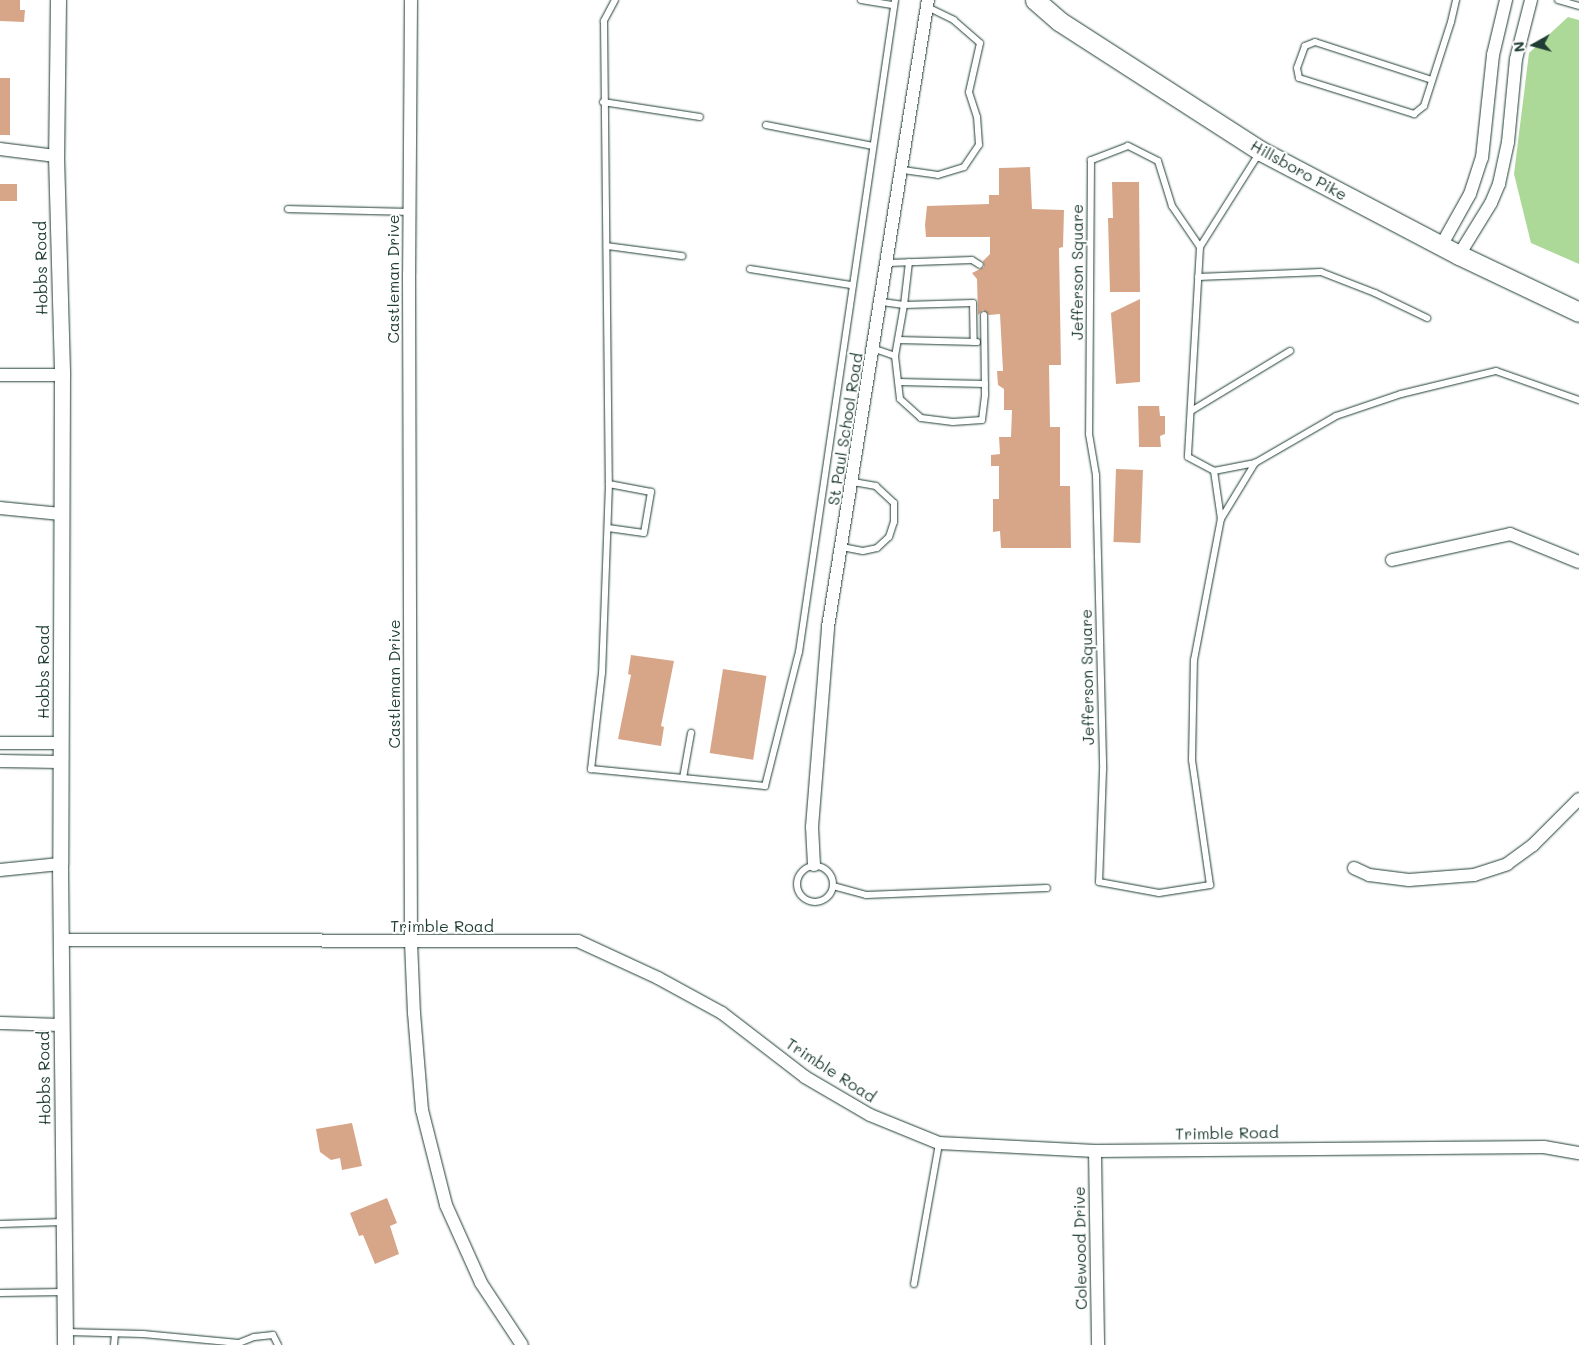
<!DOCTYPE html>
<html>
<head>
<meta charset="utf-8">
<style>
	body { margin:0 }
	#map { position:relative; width:1579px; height:1345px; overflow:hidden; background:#fff; font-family:Mali,sans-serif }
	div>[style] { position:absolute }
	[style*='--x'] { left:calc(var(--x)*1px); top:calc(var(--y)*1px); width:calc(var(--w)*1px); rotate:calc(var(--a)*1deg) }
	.green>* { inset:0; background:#acd997 }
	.building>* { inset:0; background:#d7a689; transform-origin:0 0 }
	.roads { filter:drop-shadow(0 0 1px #1f3d34) drop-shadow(0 0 1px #1f3d34) }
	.service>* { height:6px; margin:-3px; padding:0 3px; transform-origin:3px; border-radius:3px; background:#fff }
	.service>.ring { margin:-3px; padding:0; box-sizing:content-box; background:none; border:6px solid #fff; border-radius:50% }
	.minor>* { height:12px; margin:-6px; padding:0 6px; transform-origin:6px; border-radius:6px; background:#fff }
	.tertiary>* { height:15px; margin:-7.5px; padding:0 7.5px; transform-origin:7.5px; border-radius:7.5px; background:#fff }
	.primary>* { height:19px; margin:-9.5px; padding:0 9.5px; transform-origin:9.5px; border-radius:9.5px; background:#fff }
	span { translate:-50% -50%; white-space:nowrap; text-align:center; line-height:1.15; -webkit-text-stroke:4px #fff; paint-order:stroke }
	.street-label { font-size:16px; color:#1f3d34 }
	.north { position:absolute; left:1509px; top:20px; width:50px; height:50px; -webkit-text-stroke:4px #fff; paint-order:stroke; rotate:263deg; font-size:14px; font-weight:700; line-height:20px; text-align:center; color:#1f3d34 }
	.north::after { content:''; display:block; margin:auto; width:18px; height:22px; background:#1f3d34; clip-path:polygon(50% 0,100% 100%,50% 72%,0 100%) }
</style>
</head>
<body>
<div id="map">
	<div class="green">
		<div style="clip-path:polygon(1568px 17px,1579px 20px,1579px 264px,1531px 243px,1514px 174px,1529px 53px)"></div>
	</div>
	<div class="building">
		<div style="clip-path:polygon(0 0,20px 0,20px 10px,25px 10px,24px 22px,0 21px)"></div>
		<div style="left:0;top:78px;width:10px;height:57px"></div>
		<div style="clip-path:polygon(1030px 167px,1032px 209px,1064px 210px,1063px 247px,1059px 248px,1061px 365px,1049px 365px,1050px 427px,1060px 427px,1060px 486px,1070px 486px,1071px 548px,1001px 548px,1000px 531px,993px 532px,993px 499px,999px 499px,999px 466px,991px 466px,991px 455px,1000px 454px,999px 437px,1011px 437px,1012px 410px,1004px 410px,1004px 389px,998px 385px,997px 371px,1003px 371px,1000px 314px,989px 315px,983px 310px,978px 315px,977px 279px,972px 273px,984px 267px,983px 261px,990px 254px,990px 237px,926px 237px,925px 225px,927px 206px,989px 204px,989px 195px,999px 195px,999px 168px)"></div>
		<div style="clip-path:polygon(1112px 182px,1139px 182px,1140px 292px,1110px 292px,1108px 218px,1113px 218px)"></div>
		<div style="left:0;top:184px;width:17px;height:17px"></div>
		<div style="clip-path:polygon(1140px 299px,1140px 382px,1116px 384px,1111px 313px)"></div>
		<div style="clip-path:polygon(1138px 406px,1159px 406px,1160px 416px,1165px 416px,1165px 434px,1160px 436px,1161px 447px,1139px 447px)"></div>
		<div style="left:1116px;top:469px;width:27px;height:73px;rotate:2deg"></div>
		<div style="clip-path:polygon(631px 655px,674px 661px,661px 726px,664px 727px,661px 746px,618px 739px,631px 675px,628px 674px)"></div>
		<div style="left:723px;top:669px;width:44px;height:85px;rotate:9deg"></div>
		<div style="clip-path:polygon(352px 1123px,362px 1166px,342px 1170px,340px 1158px,331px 1160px,320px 1152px,316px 1129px)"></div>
		<div style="clip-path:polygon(387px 1198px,397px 1223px,390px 1226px,399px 1254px,375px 1264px,363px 1235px,359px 1236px,350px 1213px)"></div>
	</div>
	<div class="roads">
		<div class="service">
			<div style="--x:615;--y:0;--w:24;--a:118"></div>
			<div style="--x:604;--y:21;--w:463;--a:89.4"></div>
			<div style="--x:609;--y:484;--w:189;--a:92.1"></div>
			<div style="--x:602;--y:673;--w:97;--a:96.5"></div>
			<div style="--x:591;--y:769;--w:175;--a:5.6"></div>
			<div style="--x:765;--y:786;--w:138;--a:-75.8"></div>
			<div style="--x:799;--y:652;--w:659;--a:-81.62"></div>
			<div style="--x:861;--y:0;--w:33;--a:9"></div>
			<div style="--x:1558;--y:0;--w:22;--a:16"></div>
			<div style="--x:1432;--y:80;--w:123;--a:-162"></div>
			<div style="--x:1315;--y:42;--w:11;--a:158"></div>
			<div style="--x:1305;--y:46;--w:23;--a:110"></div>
			<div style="--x:1297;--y:68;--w:10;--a:79"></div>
			<div style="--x:1299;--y:78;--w:121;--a:17.4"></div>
			<div style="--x:1414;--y:114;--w:13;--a:-39"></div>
			<div style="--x:1424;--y:106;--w:88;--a:-72.2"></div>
			<div style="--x:1451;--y:22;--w:23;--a:-77"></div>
			<div style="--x:603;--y:102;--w:98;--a:8.8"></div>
			<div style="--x:766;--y:125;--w:109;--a:11.1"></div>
			<div style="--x:1260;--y:152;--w:112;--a:122.3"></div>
			<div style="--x:1200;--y:247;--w:210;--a:93.3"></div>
			<div style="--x:1188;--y:457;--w:30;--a:28"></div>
			<div style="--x:1214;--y:471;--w:42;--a:-11"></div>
			<div style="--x:1255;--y:463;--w:94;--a:-30.1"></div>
			<div style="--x:1336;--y:416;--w:69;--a:-18.7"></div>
			<div style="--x:1401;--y:394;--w:98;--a:-13.6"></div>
			<div style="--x:1496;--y:371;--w:88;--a:19.3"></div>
			<div style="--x:903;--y:170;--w:35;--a:8"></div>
			<div style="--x:938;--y:175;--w:27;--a:-17"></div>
			<div style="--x:964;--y:167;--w:27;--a:-56"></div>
			<div style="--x:979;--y:145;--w:28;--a:-94"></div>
			<div style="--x:977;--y:117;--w:26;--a:-108"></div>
			<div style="--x:969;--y:92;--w:50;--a:-77.3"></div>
			<div style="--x:980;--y:43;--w:35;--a:-139"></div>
			<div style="--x:954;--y:20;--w:30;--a:-154"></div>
			<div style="--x:288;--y:209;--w:121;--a:1.4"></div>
			<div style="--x:607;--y:246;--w:76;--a:7.6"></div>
			<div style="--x:1200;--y:247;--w:50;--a:-124.3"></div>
			<div style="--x:1172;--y:206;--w:47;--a:-107.3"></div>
			<div style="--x:1158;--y:161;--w:34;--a:-153"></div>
			<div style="--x:1128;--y:146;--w:40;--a:159"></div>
			<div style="--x:1091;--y:160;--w:274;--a:90.4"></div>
			<div style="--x:1089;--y:434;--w:42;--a:80.3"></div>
			<div style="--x:1096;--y:475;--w:295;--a:88.6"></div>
			<div style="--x:1103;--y:770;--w:112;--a:92"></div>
			<div style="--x:1099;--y:882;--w:61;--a:10.4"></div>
			<div style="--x:1159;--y:893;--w:52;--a:-8.9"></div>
			<div style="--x:1210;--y:885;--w:126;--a:-98.2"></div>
			<div style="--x:1192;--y:760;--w:100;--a:-88.9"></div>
			<div style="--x:1194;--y:660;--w:144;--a:-79.2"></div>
			<div style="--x:1221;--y:519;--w:49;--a:-98.3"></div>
			<div style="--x:909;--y:262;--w:43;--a:96.6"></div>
			<div style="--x:904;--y:305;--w:69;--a:-1.7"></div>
			<div style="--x:973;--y:303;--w:39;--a:89"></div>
			<div style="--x:888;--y:263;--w:84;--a:-2"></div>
			<div style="--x:972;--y:260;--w:9;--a:32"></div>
			<div style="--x:750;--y:269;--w:102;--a:9"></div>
			<div style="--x:1198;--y:277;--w:123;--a:-2.3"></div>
			<div style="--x:1321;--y:272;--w:58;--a:21.3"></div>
			<div style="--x:1375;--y:293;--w:58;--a:25.7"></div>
			<div style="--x:882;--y:302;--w:22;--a:8"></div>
			<div style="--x:904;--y:305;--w:52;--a:100"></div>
			<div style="--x:898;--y:340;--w:79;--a:1.5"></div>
			<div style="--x:875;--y:349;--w:21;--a:19"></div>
			<div style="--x:895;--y:356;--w:43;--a:83.4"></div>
			<div style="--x:900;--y:399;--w:28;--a:42"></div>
			<div style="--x:921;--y:418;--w:32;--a:7"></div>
			<div style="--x:953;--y:422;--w:29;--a:-4"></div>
			<div style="--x:982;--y:420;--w:26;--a:-83"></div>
			<div style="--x:985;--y:394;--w:79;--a:-90.7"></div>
			<div style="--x:899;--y:382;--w:86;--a:1.3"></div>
			<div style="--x:1191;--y:411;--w:116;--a:-31.2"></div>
			<div style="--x:1221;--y:519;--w:66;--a:-58.7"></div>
			<div style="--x:608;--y:528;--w:36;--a:8"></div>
			<div style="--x:644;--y:533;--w:42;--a:-80.3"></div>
			<div style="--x:651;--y:492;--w:43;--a:-169.2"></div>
			<div style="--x:842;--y:547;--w:21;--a:11"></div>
			<div style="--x:863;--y:551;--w:14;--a:-12"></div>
			<div style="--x:877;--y:548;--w:16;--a:-43"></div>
			<div style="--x:889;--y:537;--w:16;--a:-72"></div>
			<div style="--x:894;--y:522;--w:19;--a:-90"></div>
			<div style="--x:894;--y:503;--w:25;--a:-137"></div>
			<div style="--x:876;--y:486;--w:23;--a:-170"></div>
			<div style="--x:683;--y:778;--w:46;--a:-79.9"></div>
			<div class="ring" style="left:797px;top:866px;width:30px;height:30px"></div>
			<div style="--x:833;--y:886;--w:34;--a:15"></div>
			<div style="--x:866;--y:895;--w:181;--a:-2.2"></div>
			<div style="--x:0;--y:1224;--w:63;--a:-1.8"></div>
			<div style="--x:914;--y:1284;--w:143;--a:-79.9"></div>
			<div style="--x:0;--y:1293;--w:64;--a:-0.9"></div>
			<div style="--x:66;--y:1332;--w:77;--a:1.5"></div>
			<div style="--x:143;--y:1334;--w:96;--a:5.4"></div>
			<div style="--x:239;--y:1343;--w:16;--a:-22"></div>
			<div style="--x:254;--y:1337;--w:19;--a:-6"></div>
			<div style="--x:273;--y:1335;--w:11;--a:63"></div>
			<div style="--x:114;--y:1345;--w:11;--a:-85"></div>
		</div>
		<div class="minor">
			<div style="--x:411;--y:0;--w:274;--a:90.4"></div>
			<div style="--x:409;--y:274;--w:668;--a:89.83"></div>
			<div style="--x:411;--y:942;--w:71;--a:87.6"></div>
			<div style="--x:414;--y:1013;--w:97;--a:85.3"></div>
			<div style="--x:422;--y:1110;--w:98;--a:75.8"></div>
			<div style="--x:446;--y:1205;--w:85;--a:65.8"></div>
			<div style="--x:481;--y:1283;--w:74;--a:56.5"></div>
			<div style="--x:0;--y:149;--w:56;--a:7.1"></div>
			<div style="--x:1441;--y:246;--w:60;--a:-60.9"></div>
			<div style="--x:1470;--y:194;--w:38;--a:-72"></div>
			<div style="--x:1482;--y:158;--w:104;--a:-83.9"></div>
			<div style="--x:1493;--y:55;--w:57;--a:-76.7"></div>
			<div style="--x:1459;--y:255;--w:61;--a:-58.4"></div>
			<div style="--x:1491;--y:203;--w:21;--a:-67"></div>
			<div style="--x:1499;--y:184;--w:43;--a:-77.9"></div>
			<div style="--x:1508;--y:142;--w:83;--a:-84.5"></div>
			<div style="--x:1516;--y:59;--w:61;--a:-75.7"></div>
			<div style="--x:0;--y:375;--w:62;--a:0"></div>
			<div style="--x:0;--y:508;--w:61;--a:5.6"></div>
			<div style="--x:1392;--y:560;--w:121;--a:-12.4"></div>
			<div style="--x:1510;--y:534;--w:74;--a:22.1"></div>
			<div style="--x:0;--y:743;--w:60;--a:0"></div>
			<div style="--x:0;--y:761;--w:60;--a:1"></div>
			<div style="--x:814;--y:865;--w:38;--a:-93"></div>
			<div style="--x:812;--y:827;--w:201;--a:-85.4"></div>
			<div style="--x:828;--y:627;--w:635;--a:-80.94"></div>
			<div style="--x:1354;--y:868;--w:17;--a:25"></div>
			<div style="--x:1369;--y:875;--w:40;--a:7.1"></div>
			<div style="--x:1409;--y:880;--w:65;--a:-4.4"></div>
			<div style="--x:1474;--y:875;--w:35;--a:-18"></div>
			<div style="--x:1507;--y:864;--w:32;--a:-36"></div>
			<div style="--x:1533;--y:845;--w:65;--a:-45"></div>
			<div style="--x:0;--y:870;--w:60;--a:-5.7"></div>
			<div style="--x:60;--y:940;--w:518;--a:0.11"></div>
			<div style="--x:578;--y:941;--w:88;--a:24.8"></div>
			<div style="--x:658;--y:978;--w:73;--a:28.7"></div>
			<div style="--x:722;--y:1013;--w:105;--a:37.6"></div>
			<div style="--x:805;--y:1077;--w:75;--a:30.3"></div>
			<div style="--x:870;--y:1115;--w:74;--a:22.1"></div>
			<div style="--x:939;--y:1143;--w:156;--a:2.9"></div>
			<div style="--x:1095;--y:1151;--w:449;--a:-0.5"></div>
			<div style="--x:1544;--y:1147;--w:36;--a:10"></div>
			<div style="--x:0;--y:1023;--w:61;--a:1.9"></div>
			<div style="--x:1095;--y:1151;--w:194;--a:89.1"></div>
		</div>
		<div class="tertiary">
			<div style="--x:58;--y:0;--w:156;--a:90.7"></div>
			<div style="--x:56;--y:156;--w:219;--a:88.4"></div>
			<div style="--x:62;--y:375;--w:489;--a:90.2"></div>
			<div style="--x:60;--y:864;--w:481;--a:89.4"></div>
		</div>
		<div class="primary">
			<div style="--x:1035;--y:0;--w:32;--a:41"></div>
			<div style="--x:1059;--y:21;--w:240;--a:32.8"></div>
			<div style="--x:1261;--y:151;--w:224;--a:27.7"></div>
			<div style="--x:1459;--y:255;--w:133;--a:25.4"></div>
		</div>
	</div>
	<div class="street-label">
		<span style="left:1299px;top:170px;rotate:29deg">Hillsboro Pike</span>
		<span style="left:41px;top:268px;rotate:-91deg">Hobbs Road</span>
		<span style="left:1077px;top:272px;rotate:-90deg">Jefferson Square</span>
		<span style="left:393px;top:279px;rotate:-90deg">Castleman Drive</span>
		<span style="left:845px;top:429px;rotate:-81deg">St Paul School Road</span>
		<span style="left:43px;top:672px;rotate:-90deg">Hobbs Road</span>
		<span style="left:1087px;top:677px;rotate:-91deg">Jefferson Square</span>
		<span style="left:394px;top:684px;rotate:-90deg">Castleman Drive</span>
		<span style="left:442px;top:926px">Trimble Road</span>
		<span style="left:831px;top:1070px;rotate:33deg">Trimble Road</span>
		<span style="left:44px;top:1078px;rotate:-91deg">Hobbs Road</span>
		<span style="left:1227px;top:1133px;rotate:-1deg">Trimble Road</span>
		<span style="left:1080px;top:1248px;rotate:-91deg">Colewood Drive</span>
	</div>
	<div class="north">N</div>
</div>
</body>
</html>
